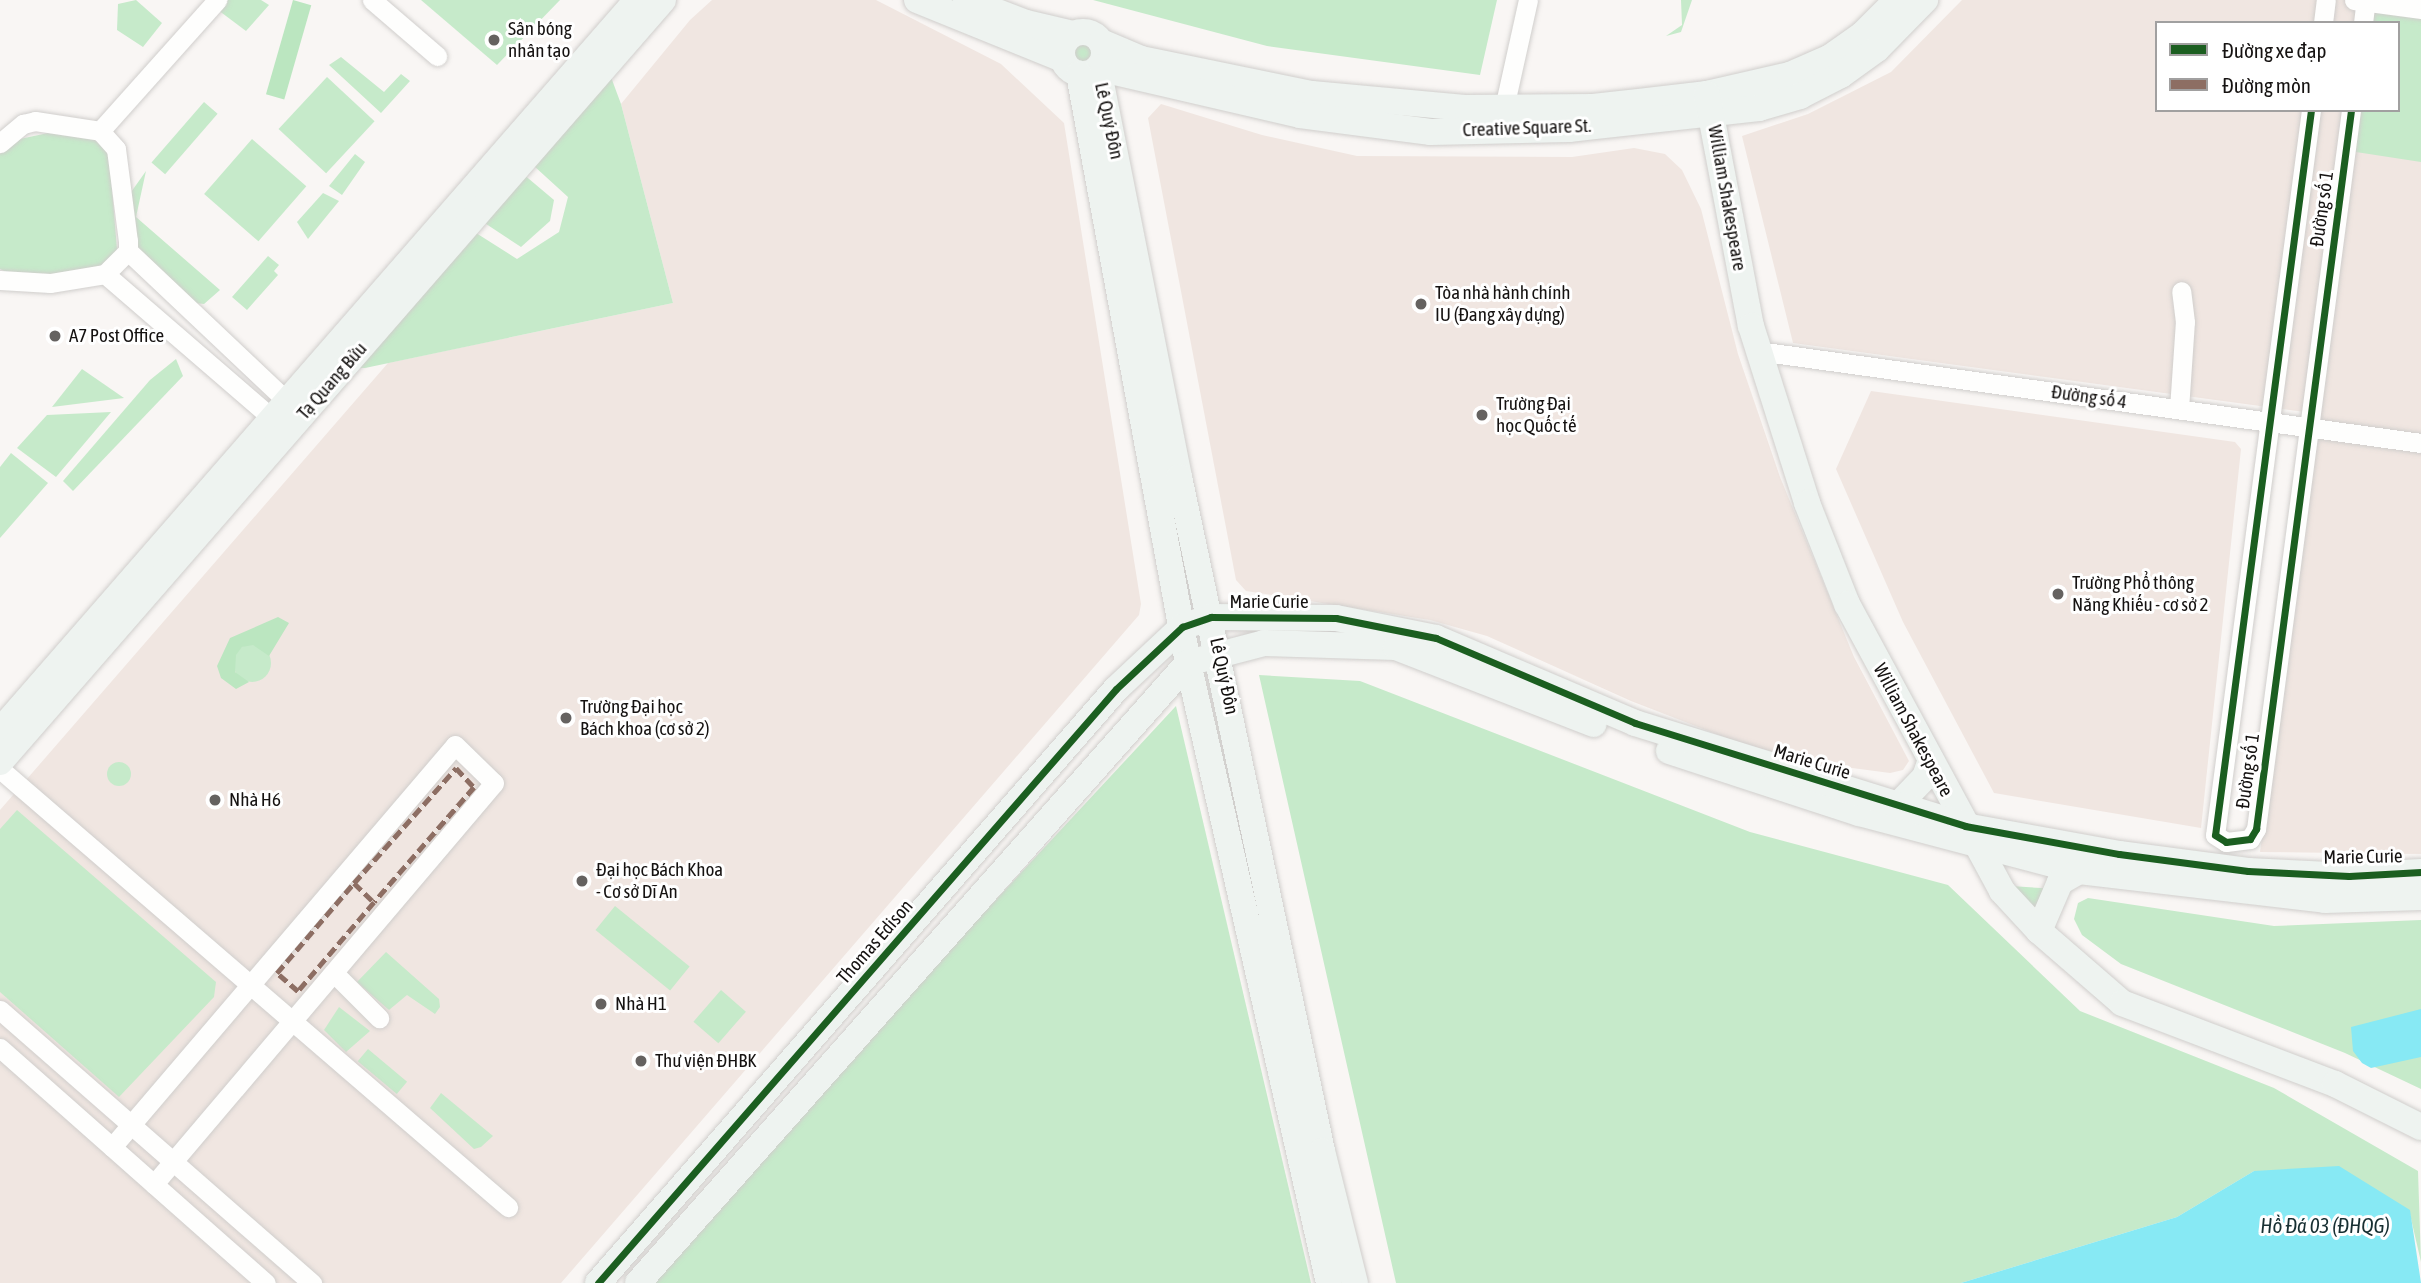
<!DOCTYPE html>
<html>
<head>
<meta charset="utf-8">
<style>
	body { margin:0 }
	#map { position:relative; width:2421px; height:1283px; overflow:hidden; background:#f9f6f4; font-family:"Asap Condensed",sans-serif }
	div>[style] { position:absolute }
	[style*='--x'] { left:calc(var(--x)*1px); top:calc(var(--y)*1px); width:calc(var(--w)*1px); rotate:calc(var(--a)*1deg) }
	.built>* { inset:0; background:#f0e6e1 }
	.green>* { inset:0; background:#c6eaca; transform-origin:0 0 }
	.round { border-radius:50% }
	.forest>* { inset:0; background:#bbe6c0; transform-origin:0 0 }
	.water>* { inset:0; background:#87e9f4 }
	.roads { filter:drop-shadow(0 0 2px #d0cecc) drop-shadow(0 0 2px #d0cecc) }
	.street>* { height:19px; margin:-9.5px; padding:0 9.5px; transform-origin:9.5px; border-radius:9.5px; background:#fefefd }
	.secondary>* { height:26px; margin:-13px; padding:0 13px; transform-origin:13px; border-radius:13px; background:#eef3f0 }
	.secondary>.ring { margin:-13px; padding:0; box-sizing:content-box; background:none; border:26px solid #eef3f0; border-radius:50% }
	.quiet>* { height:5px; margin-top:-2.5px; transform-origin:0; background:repeating-linear-gradient(90deg,#8d6e63 0 10px,transparent 0 15px) }
	.cycleway>* { height:7px; margin:-3.5px; padding:0 3.5px; transform-origin:3.5px; border-radius:3.5px; background:#1b5e20 }
	.dots>* { width:19px; height:19px; translate:-50% -50%; box-sizing:border-box; border:4px solid #fff; border-radius:50% }
	span { translate:-50% -50%; white-space:nowrap; text-align:center; line-height:1.15; -webkit-text-stroke:6px #fff; paint-order:stroke }
	.poi-label { font-size:19px; color:#151211 }
	.left { translate:0 -50%; text-align:left }
	.street-label { font-size:19px; color:#151211 }
	.water-label { font-size:21px; color:#172f32; font-style:italic }
	.legend { position:absolute; left:2155px; top:21px; width:245px; height:91px; box-sizing:border-box; background:#fff; border:2px solid #a1a0a0; margin:0; padding:9px 12px; list-style:none; font-size:21px; color:#151211 }
	.legend li { display:flex; align-items:center; gap:14px; height:35px }
	.legend b { width:35px; border:2px solid #a1a0a0 }
</style>
</head>
<body>
<div id="map">
	<div class="built">
		<div style="clip-path:polygon(712px 0,876px 0,1001px 64px,1064px 123px,1141px 604px,1139px 615px,561px 1283px,0 1283px,0 810px,388px 363px,673px 303px,621px 104px,690px 20px)"></div>
		<div style="clip-path:polygon(evenodd,1962px 0,2421px 0,2421px 854px,2260px 852px,2320px 414px,1793px 343px,1742px 136px,1808px 114px,1891px 72px,1962px 0,2157px 23px,2398px 23px,2398px 110px,2157px 110px,2157px 23px)"></div>
		<div style="clip-path:polygon(1161px 104px,1262px 135px,1357px 156px,1572px 157px,1634px 148px,1665px 154px,1682px 170px,1701px 209px,1738px 354px,1780px 477px,1854px 657px,1909px 761px,1903px 770px,1890px 773px,1822px 764px,1742px 744px,1631px 701px,1487px 636px,1430px 620px,1246px 591px,1236px 580px,1148px 118px)"></div>
		<div style="clip-path:polygon(1871px 391px,2235px 442px,2241px 449px,2201px 828px,1994px 793px,1903px 622px,1836px 469px)"></div>
	</div>
	<div class="green">
		<div style="clip-path:polygon(136px 0,162px 23px,143px 47px,117px 30px,118px 4px)"></div>
		<div style="clip-path:polygon(228px 0,261px 0,269px 5px,246px 31px,218px 10px)"></div>
		<div style="clip-path:polygon(421px 0,560px 0,497px 65px)"></div>
		<div style="clip-path:polygon(1093px 0,1497px 0,1480px 75px,1267px 46px)"></div>
		<div style="clip-path:polygon(1681px 0,1692px 0,1681px 32px,1666px 36px,1682px 25px)"></div>
		<div style="clip-path:polygon(2367px 11px,2421px 17px,2421px 162px,2343px 150px,2348px 110px,2398px 110px,2398px 23px,2359px 23px)"></div>
		<div class="round" style="left:1067px;top:36px;width:30px;height:30px"></div>
		<div style="clip-path:polygon(341px 57px,384px 92px,401px 74px,410px 81px,381px 113px,329px 65px)"></div>
		<div style="clip-path:polygon(605px 61px,621px 104px,673px 303px,365px 368px,339px 368px,465px 226px,517px 259px,559px 232px,568px 197px,523px 156px)"></div>
		<div style="left:327px;top:77px;width:65px;height:71px;rotate:43deg"></div>
		<div style="left:204px;top:102px;width:18px;height:80px;rotate:41deg"></div>
		<div style="clip-path:polygon(67px 129px,95px 138px,109px 153px,117px 249px,107px 269px,19px 278px,0 269px,0 154px,15px 140px)"></div>
		<div style="left:252px;top:139px;width:72px;height:73px;rotate:41deg"></div>
		<div style="clip-path:polygon(355px 154px,365px 162px,342px 195px,329px 186px)"></div>
		<div style="clip-path:polygon(516px 168px,554px 200px,550px 221px,521px 247px,474px 216px)"></div>
		<div style="clip-path:polygon(146px 171px,136px 217px,220px 290px,204px 304px,195px 303px,125px 242px,124px 202px)"></div>
		<div style="clip-path:polygon(323px 193px,339px 201px,308px 239px,297px 222px)"></div>
		<div style="clip-path:polygon(268px 256px,279px 265px,274px 271px,278px 275px,247px 310px,232px 297px)"></div>
		<div style="clip-path:polygon(176px 359px,183px 376px,73px 491px,63px 481px,150px 380px)"></div>
		<div style="clip-path:polygon(82px 369px,124px 398px,52px 407px)"></div>
		<div style="clip-path:polygon(111px 412px,56px 477px,17px 448px,47px 415px)"></div>
		<div style="clip-path:polygon(11px 453px,48px 483px,0 538px,0 467px)"></div>
		<div class="round" style="left:233px;top:644px;width:38px;height:38px"></div>
		<div style="clip-path:polygon(1259px 675px,1360px 681px,1750px 832px,1948px 885px,2080px 1011px,2274px 1088px,2418px 1171px,2421px 1262px,2409px 1210px,2254px 1171px,2177px 1217px,1961px 1283px,1396px 1283px)"></div>
		<div style="clip-path:polygon(1176px 706px,1311px 1283px,645px 1283px,752px 1162px)"></div>
		<div class="round" style="left:107px;top:762px;width:24px;height:24px"></div>
		<div style="clip-path:polygon(17px 810px,216px 982px,214px 997px,119px 1097px,0 992px,0 829px)"></div>
		<div style="clip-path:polygon(2010px 886px,2057px 889px,2046px 922px)"></div>
		<div style="clip-path:polygon(2088px 898px,2274px 926px,2421px 920px,2421px 1089px,2345px 1053px,2121px 964px,2082px 935px,2074px 919px,2078px 903px)"></div>
		<div style="left:615px;top:906px;width:96px;height:31px;rotate:39deg"></div>
		<div style="clip-path:polygon(386px 952px,439px 999px,440px 1007px,435px 1014px,407px 995px,389px 1010px,357px 982px)"></div>
		<div style="left:721px;top:990px;width:33px;height:42px;rotate:41deg"></div>
		<div style="clip-path:polygon(339px 1007px,370px 1031px,346px 1052px,324px 1030px)"></div>
		<div style="left:368px;top:1049px;width:51px;height:16px;rotate:40deg"></div>
		<div style="clip-path:polygon(441px 1093px,493px 1136px,481px 1147px,474px 1149px,430px 1108px)"></div>
	</div>
	<div class="forest">
		<div style="left:293px;top:0;width:19px;height:98px;rotate:16deg"></div>
		<div style="clip-path:polygon(278px 617px,289px 623px,269px 656px,253px 645px,242px 647px,236px 655px,235px 672px,249px 682px,236px 689px,221px 678px,217px 666px,230px 638px)"></div>
	</div>
	<div class="water">
		<div style="clip-path:polygon(2421px 1009px,2421px 1057px,2371px 1068px,2362px 1063px,2353px 1051px,2351px 1027px)"></div>
		<div style="clip-path:polygon(2339px 1166px,2410px 1210px,2421px 1283px,1961px 1283px,2177px 1217px,2254px 1171px)"></div>
	</div>
	<div class="roads">
		<div class="street">
			<div style="--x:372;--y:0;--w:86;--a:40.7"></div>
			<div style="--x:2354;--y:0;--w:68;--a:7.7"></div>
			<div style="--x:2323;--y:23;--w:23;--a:-83"></div>
			<div style="--x:2363;--y:23;--w:23;--a:-83"></div>
			<div style="--x:1504;--y:108;--w:111;--a:-77.5"></div>
			<div style="--x:2311;--y:110;--w:731;--a:97.54"></div>
			<div style="--x:2215;--y:835;--w:13;--a:32"></div>
			<div style="--x:2226;--y:842;--w:24;--a:-7"></div>
			<div style="--x:2250;--y:839;--w:12;--a:-59"></div>
			<div style="--x:2256;--y:829;--w:725;--a:-82.47"></div>
			<div style="--x:100;--y:131;--w:176;--a:-48.2"></div>
			<div style="--x:0;--y:143;--w:30;--a:-40"></div>
			<div style="--x:23;--y:124;--w:12;--a:-14"></div>
			<div style="--x:35;--y:121;--w:66;--a:8.7"></div>
			<div style="--x:100;--y:131;--w:24;--a:48"></div>
			<div style="--x:116;--y:149;--w:93;--a:82.6"></div>
			<div style="--x:128;--y:241;--w:10;--a:90"></div>
			<div style="--x:128;--y:251;--w:33;--a:135"></div>
			<div style="--x:105;--y:274;--w:56;--a:170.7"></div>
			<div style="--x:50;--y:283;--w:50;--a:-176.6"></div>
			<div style="--x:128;--y:251;--w:231;--a:43.4"></div>
			<div style="--x:105;--y:274;--w:234;--a:40.8"></div>
			<div style="--x:1758;--y:351;--w:669;--a:7.9"></div>
			<div style="--x:2179;--y:409;--w:87;--a:-86.1"></div>
			<div style="--x:2185;--y:322;--w:31;--a:-97"></div>
			<div style="--x:0;--y:769;--w:671;--a:40.77"></div>
			<div style="--x:334;--y:973;--w:64;--a:45"></div>
			<div style="--x:0;--y:1010;--w:415;--a:41.2"></div>
			<div style="--x:0;--y:1048;--w:355;--a:41.5"></div>
			<div style="--x:112;--y:1147;--w:528;--a:-49.53"></div>
			<div style="--x:455;--y:745;--w:54;--a:44.3"></div>
			<div style="--x:494;--y:783;--w:526;--a:130.29"></div>
		</div>
		<div class="secondary">
			<div style="--x:917;--y:0;--w:157;--a:22.1"></div>
			<div style="--x:966;--y:0;--w:64;--a:21"></div>
			<div style="--x:1026;--y:23;--w:48;--a:13.2"></div>
			<div class="ring" style="left:1062px;top:32px;width:16px;height:16px"></div>
			<div style="--x:1101;--y:42;--w:43;--a:23"></div>
			<div style="--x:1141;--y:59;--w:175;--a:11.6"></div>
			<div style="--x:1312;--y:94;--w:156;--a:5.2"></div>
			<div style="--x:1467;--y:108;--w:126;--a:-0.5"></div>
			<div style="--x:1593;--y:107;--w:115;--a:-6.5"></div>
			<div style="--x:1707;--y:94;--w:85;--a:-12.9"></div>
			<div style="--x:1790;--y:75;--w:43;--a:-23.6"></div>
			<div style="--x:1829;--y:58;--w:42;--a:-35.2"></div>
			<div style="--x:1863;--y:34;--w:48;--a:-45"></div>
			<div style="--x:1098;--y:68;--w:417;--a:78.8"></div>
			<div style="--x:1179;--y:477;--w:689;--a:78.02"></div>
			<div style="--x:1322;--y:1151;--w:136;--a:76"></div>
			<div style="--x:1098;--y:68;--w:207;--a:13.1"></div>
			<div style="--x:1300;--y:115;--w:132;--a:7.4"></div>
			<div style="--x:1431;--y:132;--w:138;--a:-1.2"></div>
			<div style="--x:1569;--y:129;--w:191;--a:-6.3"></div>
			<div style="--x:1759;--y:108;--w:43;--a:-16.3"></div>
			<div style="--x:1800;--y:96;--w:46;--a:-27.1"></div>
			<div style="--x:1841;--y:75;--w:44;--a:-35.8"></div>
			<div style="--x:1877;--y:49;--w:69;--a:-45.6"></div>
			<div style="--x:1079;--y:74;--w:599;--a:79.52"></div>
			<div style="--x:1188;--y:663;--w:636;--a:77.19"></div>
			<div style="--x:1707;--y:94;--w:236;--a:79.3"></div>
			<div style="--x:1751;--y:326;--w:186;--a:72.4"></div>
			<div style="--x:1807;--y:503;--w:109;--a:68.4"></div>
			<div style="--x:1847;--y:604;--w:326;--a:61.6"></div>
			<div style="--x:2002;--y:891;--w:54;--a:47.2"></div>
			<div style="--x:2039;--y:931;--w:110;--a:40.9"></div>
			<div style="--x:2122;--y:1003;--w:228;--a:20.8"></div>
			<div style="--x:2335;--y:1084;--w:96;--a:26.6"></div>
			<div style="--x:0;--y:731;--w:970;--a:-48.93"></div>
			<div style="--x:1669;--y:751;--w:200;--a:18.1"></div>
			<div style="--x:1859;--y:813;--w:228;--a:14.8"></div>
			<div style="--x:2079;--y:871;--w:248;--a:6.7"></div>
			<div style="--x:2325;--y:900;--w:96;--a:-1.8"></div>
			<div style="--x:0;--y:762;--w:1010;--a:-48.97"></div>
			<div style="--x:1899;--y:804;--w:37;--a:-46"></div>
			<div style="--x:1925;--y:777;--w:18;--a:-71"></div>
			<div style="--x:2039;--y:931;--w:53;--a:-66.8"></div>
			<div style="--x:2060;--y:882;--w:22;--a:-30"></div>
			<div style="--x:598;--y:1283;--w:788;--a:-48.91"></div>
			<div style="--x:1116;--y:689;--w:91;--a:-43.2"></div>
			<div style="--x:1182;--y:627;--w:31;--a:-19"></div>
			<div style="--x:1211;--y:617;--w:125;--a:0.5"></div>
			<div style="--x:1336;--y:618;--w:102;--a:11.3"></div>
			<div style="--x:1436;--y:638;--w:216;--a:23.1"></div>
			<div style="--x:1635;--y:723;--w:346;--a:17.3"></div>
			<div style="--x:1965;--y:826;--w:157;--a:10.3"></div>
			<div style="--x:2119;--y:854;--w:130;--a:7.5"></div>
			<div style="--x:2248;--y:871;--w:101;--a:2.8"></div>
			<div style="--x:2349;--y:876;--w:72;--a:-3.2"></div>
			<div style="--x:638;--y:1283;--w:829;--a:-48.42"></div>
			<div style="--x:1188;--y:663;--w:79;--a:-14.7"></div>
			<div style="--x:1264;--y:643;--w:132;--a:1.7"></div>
			<div style="--x:1396;--y:647;--w:212;--a:21.3"></div>
		</div>
	</div>
	<div class="quiet">
		<div style="--x:354;--y:883;--w:154;--a:-48.4"></div>
		<div style="--x:456;--y:768;--w:26;--a:47"></div>
		<div style="--x:474;--y:787;--w:152;--a:131"></div>
		<div style="--x:374;--y:902;--w:117;--a:130.5"></div>
		<div style="--x:298;--y:991;--w:28;--a:-139"></div>
		<div style="--x:277;--y:973;--w:118;--a:-49.5"></div>
		<div style="--x:354;--y:883;--w:28;--a:44"></div>
	</div>
	<div class="cycleway">
		<div style="--x:2311;--y:110;--w:731;--a:97.54"></div>
		<div style="--x:2215;--y:835;--w:13;--a:32"></div>
		<div style="--x:2226;--y:842;--w:24;--a:-7"></div>
		<div style="--x:2250;--y:839;--w:12;--a:-59"></div>
		<div style="--x:2256;--y:829;--w:725;--a:-82.47"></div>
		<div style="--x:598;--y:1283;--w:788;--a:-48.91"></div>
		<div style="--x:1116;--y:689;--w:91;--a:-43.2"></div>
		<div style="--x:1182;--y:627;--w:31;--a:-19"></div>
		<div style="--x:1211;--y:617;--w:125;--a:0.5"></div>
		<div style="--x:1336;--y:618;--w:102;--a:11.3"></div>
		<div style="--x:1436;--y:638;--w:216;--a:23.1"></div>
		<div style="--x:1635;--y:723;--w:346;--a:17.3"></div>
		<div style="--x:1965;--y:826;--w:157;--a:10.3"></div>
		<div style="--x:2119;--y:854;--w:130;--a:7.5"></div>
		<div style="--x:2248;--y:871;--w:101;--a:2.8"></div>
		<div style="--x:2349;--y:876;--w:72;--a:-3.2"></div>
	</div>
	<div class="dots">
		<div style="left:494px;top:40px;background:#656260"></div>
		<div style="left:1421px;top:304px;background:#656260"></div>
		<div style="left:55px;top:336px;background:#656260"></div>
		<div style="left:1482px;top:415px;background:#656260"></div>
		<div style="left:2058px;top:594px;background:#656260"></div>
		<div style="left:566px;top:718px;background:#656260"></div>
		<div style="left:215px;top:800px;background:#656260"></div>
		<div style="left:582px;top:881px;background:#656260"></div>
		<div style="left:601px;top:1004px;background:#656260"></div>
		<div style="left:641px;top:1061px;background:#656260"></div>
	</div>
	<div class="poi-label">
		<span class="left" style="left:508px;top:40px">Sân bóng<br>nhân tạo</span>
		<span class="left" style="left:1435px;top:304px">Tòa nhà hành chính<br>IU (Đang xây dựng)</span>
		<span class="left" style="left:69px;top:336px">A7 Post Office</span>
		<span class="left" style="left:1496px;top:415px">Trường Đại<br>học Quốc tế</span>
		<span class="left" style="left:2072px;top:594px">Trường Phổ thông<br>Năng Khiếu - cơ sở 2</span>
		<span class="left" style="left:580px;top:718px">Trường Đại học<br>Bách khoa (cơ sở 2)</span>
		<span class="left" style="left:229px;top:800px">Nhà H6</span>
		<span class="left" style="left:596px;top:881px">Đại học Bách Khoa<br>- Cơ sở Dĩ An</span>
		<span class="left" style="left:615px;top:1004px">Nhà H1</span>
		<span class="left" style="left:655px;top:1061px">Thư viện ĐHBK</span>
	</div>
	<div class="street-label">
		<span style="left:1109px;top:121px;rotate:78deg">Lê Quý Đôn</span>
		<span style="left:1527px;top:128px;rotate:-2deg">Creative Square St.</span>
		<span style="left:1727px;top:198px;rotate:80deg">William Shakespeare</span>
		<span style="left:2322px;top:209px;rotate:-82deg">Đường số 1</span>
		<span style="left:332px;top:381px;rotate:-49deg">Tạ Quang Bửu</span>
		<span style="left:2089px;top:397px;rotate:8deg">Đường số 4</span>
		<span style="left:1269px;top:602px">Marie Curie</span>
		<span style="left:1224px;top:676px;rotate:78deg">Lê Quý Đôn</span>
		<span style="left:1913px;top:730px;rotate:62deg">William Shakespeare</span>
		<span style="left:1812px;top:762px;rotate:17deg">Marie Curie</span>
		<span style="left:2248px;top:771px;rotate:-82deg">Đường số 1</span>
		<span style="left:2363px;top:857px;rotate:-1deg">Marie Curie</span>
		<span style="left:875px;top:942px;rotate:-49deg">Thomas Edison</span>
	</div>
	<div class="water-label">
		<span style="left:2325px;top:1225px">Hồ Đá 03 (ĐHQG)</span>
	</div>
	<ul class="legend">
	<li><b style="height:9px;background:#1b5e20"></b>Đường xe đạp</li>
	<li><b style="height:9px;background:#8d6e63"></b>Đường mòn</li>
	</ul>
</div>
</body>
</html>
